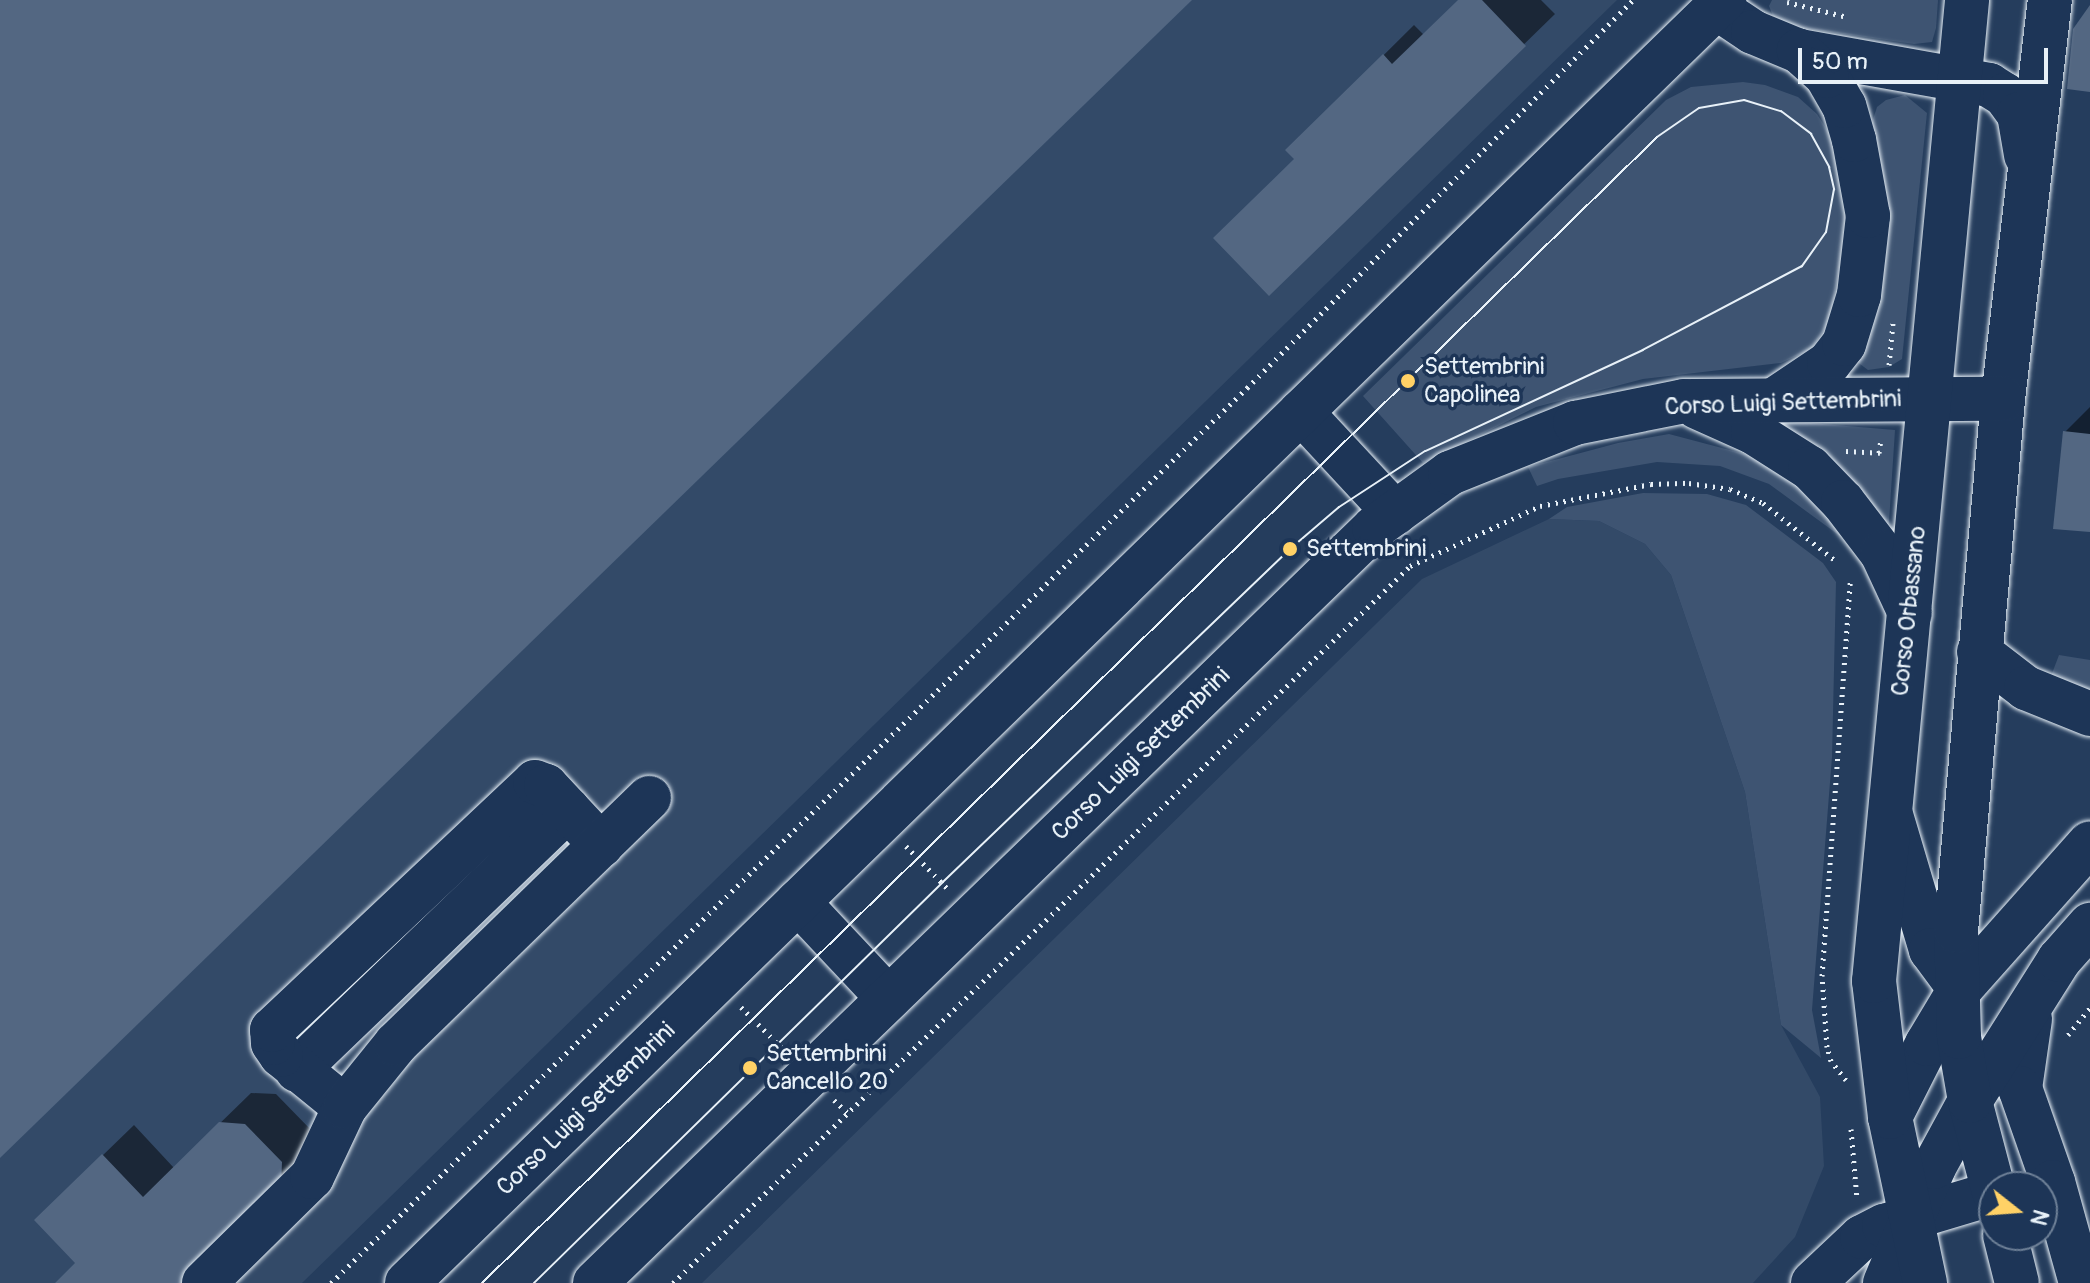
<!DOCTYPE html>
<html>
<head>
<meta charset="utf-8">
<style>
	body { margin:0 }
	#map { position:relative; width:2090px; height:1283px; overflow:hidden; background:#253d5d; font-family:Pangolin,sans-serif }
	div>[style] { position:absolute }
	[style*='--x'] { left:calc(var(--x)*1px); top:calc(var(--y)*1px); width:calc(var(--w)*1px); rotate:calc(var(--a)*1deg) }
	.built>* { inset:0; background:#334a68 }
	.green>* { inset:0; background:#3e5472 }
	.shadow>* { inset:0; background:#0007 }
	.building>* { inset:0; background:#536782 }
	.path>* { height:5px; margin-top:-2.5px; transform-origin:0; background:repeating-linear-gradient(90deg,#e8f1f8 0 2px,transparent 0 8px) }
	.roads { filter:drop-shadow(0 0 2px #e8f1f8) drop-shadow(0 0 2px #e8f1f8) }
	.minor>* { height:44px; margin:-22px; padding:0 22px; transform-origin:22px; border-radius:22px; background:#1d3557 }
	.major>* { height:44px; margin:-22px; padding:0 22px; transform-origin:22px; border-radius:22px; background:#1d3557 }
	.tram>* { height:2px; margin:-1px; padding:0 1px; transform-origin:1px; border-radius:1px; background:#e8f1f8 }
	.dots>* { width:22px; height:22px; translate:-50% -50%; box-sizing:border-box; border:4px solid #1d3557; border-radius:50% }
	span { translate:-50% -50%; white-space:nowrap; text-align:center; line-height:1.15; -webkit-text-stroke:7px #1d3557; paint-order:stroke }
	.poi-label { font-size:24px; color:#e8f1f8 }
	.left { translate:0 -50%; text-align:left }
	.street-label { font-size:24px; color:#e8f1f8 }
	.north { position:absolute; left:1978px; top:1171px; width:80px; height:80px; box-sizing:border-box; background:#1d3557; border:2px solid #6e8097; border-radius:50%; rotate:107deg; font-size:22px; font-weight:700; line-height:32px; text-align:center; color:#e8f1f8 }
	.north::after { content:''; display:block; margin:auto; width:28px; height:36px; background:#ffd166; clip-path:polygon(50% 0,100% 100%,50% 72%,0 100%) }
	.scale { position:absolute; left:1798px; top:48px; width:250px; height:36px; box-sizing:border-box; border:4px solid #e8f1f8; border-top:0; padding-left:10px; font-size:24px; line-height:28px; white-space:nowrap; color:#e8f1f8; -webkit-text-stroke:6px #1d3557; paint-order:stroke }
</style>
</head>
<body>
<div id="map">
	<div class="built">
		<div style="clip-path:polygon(0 0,1617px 0,302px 1283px,0 1283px)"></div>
		<div style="clip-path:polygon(1549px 519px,1599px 521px,1645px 544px,1671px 575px,1745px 792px,1781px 1025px,1820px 1097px,1824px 1166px,1795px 1237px,1753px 1283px,702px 1283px,1422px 579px)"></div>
	</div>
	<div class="green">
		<div style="clip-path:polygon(1772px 0,1938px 0,1936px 28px,1932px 42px,1914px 44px,1795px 27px,1773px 16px,1769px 6px)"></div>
		<div style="clip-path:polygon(1743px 82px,1765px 85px,1798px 97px,1817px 114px,1832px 138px,1845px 212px,1845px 232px,1830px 321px,1811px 349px,1781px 363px,1643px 379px,1536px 407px,1423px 463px,1363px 396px,1666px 100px,1691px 87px)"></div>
		<div style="clip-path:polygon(1905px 95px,1927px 113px,1902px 359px,1889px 367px,1868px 370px,1856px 361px,1870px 129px,1877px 107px,1886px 100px)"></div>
		<div style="clip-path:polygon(1774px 420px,1895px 430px,1888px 537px,1875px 508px,1845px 472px,1826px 455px)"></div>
		<div style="clip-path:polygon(1669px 434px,1756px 457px,1805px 490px,1851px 544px,1769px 484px,1720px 466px,1657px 462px,1558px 479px,1537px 486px,1528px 467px,1618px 443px)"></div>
		<div style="clip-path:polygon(1643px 493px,1707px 494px,1746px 505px,1823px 563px,1836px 582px,1832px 757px,1812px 1010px,1821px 1058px,1781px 1025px,1745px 792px,1671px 575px,1645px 544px,1599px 521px,1549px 519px,1567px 507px)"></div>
		<div style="clip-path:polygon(2059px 655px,2090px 660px,2090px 703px,2048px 684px)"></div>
	</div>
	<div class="shadow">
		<div style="clip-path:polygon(1460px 0,1541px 0,1555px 14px,1269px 293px,1296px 159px,1288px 150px,1414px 25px,1424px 35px)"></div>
		<div style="clip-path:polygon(2090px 407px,2090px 530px,2065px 432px)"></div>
		<div style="clip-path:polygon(251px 1093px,276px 1094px,312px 1131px,310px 1154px,179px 1283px,57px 1283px,77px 1263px,67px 1190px,134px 1125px,174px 1168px)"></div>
	</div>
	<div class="building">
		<div style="clip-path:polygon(0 0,1192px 0,0 1158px)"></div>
		<div style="clip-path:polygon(1458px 0,1482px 0,1526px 46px,1269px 296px,1213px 238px,1294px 159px,1285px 150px,1383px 54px,1392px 64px)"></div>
		<div style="clip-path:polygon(2090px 5px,2090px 92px,2067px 89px,2073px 29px)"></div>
		<div style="clip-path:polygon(2063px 431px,2090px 434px,2090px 532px,2053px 529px)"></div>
		<div style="clip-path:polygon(219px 1122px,245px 1124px,282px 1162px,281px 1186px,182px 1283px,55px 1283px,75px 1263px,34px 1220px,102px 1154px,143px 1197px)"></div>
	</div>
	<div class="path">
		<div style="--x:1787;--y:2;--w:62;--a:14"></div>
		<div style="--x:1889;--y:365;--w:42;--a:-84.6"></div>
		<div style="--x:1846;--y:451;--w:34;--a:3"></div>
		<div style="--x:1879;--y:453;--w:15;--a:-82"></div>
		<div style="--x:906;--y:846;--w:62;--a:45.7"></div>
		<div style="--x:741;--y:1007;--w:58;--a:45"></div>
		<div style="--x:2068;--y:1035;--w:35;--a:-51"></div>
		<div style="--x:1846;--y:1080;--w:24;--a:-128"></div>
		<div style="--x:1831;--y:1061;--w:15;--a:-106"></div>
		<div style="--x:1827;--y:1047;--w:71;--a:-94"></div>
		<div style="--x:1822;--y:976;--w:395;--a:-85.9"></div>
		<div style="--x:834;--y:1100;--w:19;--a:43"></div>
		<div style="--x:1851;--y:1129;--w:70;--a:85.1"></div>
		<div style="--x:331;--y:1283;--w:1281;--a:-44.34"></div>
		<div style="--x:1247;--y:388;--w:547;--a:-45.15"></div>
		<div style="--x:673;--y:1283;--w:1028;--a:-44.21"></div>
		<div style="--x:1410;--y:566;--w:143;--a:-24.8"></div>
		<div style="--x:1540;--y:506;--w:113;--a:-11.2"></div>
		<div style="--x:1651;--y:484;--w:38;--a:-2"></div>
		<div style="--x:1689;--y:483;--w:41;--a:8.3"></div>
		<div style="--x:1730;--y:489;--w:36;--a:23"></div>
		<div style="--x:1763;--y:503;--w:93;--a:38.5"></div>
	</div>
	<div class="roads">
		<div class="minor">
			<div style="--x:1301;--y:412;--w:138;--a:47.1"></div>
			<div style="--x:1979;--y:652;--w:59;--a:37.5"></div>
			<div style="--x:2026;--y:688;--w:69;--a:22.1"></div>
			<div style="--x:1891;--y:815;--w:141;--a:73.5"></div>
			<div style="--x:1931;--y:950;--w:49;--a:53.4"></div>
			<div style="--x:798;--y:902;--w:132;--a:46.8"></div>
			<div style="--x:2030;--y:1019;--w:70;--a:98.2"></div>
			<div style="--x:2020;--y:1088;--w:100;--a:70.7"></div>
			<div style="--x:2053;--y:1182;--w:105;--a:74.5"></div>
			<div style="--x:297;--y:1070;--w:376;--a:-43.9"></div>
			<div style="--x:345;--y:1107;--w:82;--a:-140.9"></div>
			<div style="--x:281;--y:1055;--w:14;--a:-124"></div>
			<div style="--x:273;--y:1043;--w:13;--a:-94"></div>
			<div style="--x:272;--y:1030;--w:361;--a:-43.3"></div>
			<div style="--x:535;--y:782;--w:12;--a:20"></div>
			<div style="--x:546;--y:786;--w:81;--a:47"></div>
			<div style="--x:1890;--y:1117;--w:82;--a:-63.1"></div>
			<div style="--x:1927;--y:1044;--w:64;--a:-59"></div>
			<div style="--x:1960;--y:989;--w:195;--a:-48.3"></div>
			<div style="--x:204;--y:1283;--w:151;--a:-44.5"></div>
			<div style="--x:312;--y:1177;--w:77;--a:-64.8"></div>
			<div style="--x:345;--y:1107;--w:81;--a:-51"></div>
			<div style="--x:396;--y:1044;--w:353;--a:-44.2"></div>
			<div style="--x:1813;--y:1283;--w:67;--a:-43.2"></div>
			<div style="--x:1862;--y:1237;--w:25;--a:-27"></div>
			<div style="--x:1884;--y:1226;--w:115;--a:-16.7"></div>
			<div style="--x:1885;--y:1283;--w:126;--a:-67.1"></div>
			<div style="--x:1934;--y:1167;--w:75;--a:-61.4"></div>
			<div style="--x:1970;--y:1101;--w:167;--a:-57.7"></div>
			<div style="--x:2059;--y:960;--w:47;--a:-48.5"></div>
		</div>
		<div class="major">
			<div style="--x:1717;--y:8;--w:43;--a:33.7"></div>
			<div style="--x:1753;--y:32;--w:50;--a:22.4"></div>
			<div style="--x:1799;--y:51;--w:193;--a:10.1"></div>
			<div style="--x:1989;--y:85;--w:19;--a:32"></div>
			<div style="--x:2005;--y:95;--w:24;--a:54"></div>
			<div style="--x:2019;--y:114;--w:42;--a:80.3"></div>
			<div style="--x:1774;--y:400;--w:66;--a:-33.9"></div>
			<div style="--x:1829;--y:363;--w:24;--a:-52"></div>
			<div style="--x:1844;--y:344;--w:51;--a:-73"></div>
			<div style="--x:1859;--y:295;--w:80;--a:-83.5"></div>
			<div style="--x:1868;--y:216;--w:77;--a:-100.4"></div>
			<div style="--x:1854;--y:140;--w:35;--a:-106"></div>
			<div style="--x:1844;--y:106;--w:34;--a:-120"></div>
			<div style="--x:1827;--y:76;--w:38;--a:-138"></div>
			<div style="--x:1697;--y:407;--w:61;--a:24.1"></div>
			<div style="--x:1753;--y:432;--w:67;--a:32.3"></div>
			<div style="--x:1810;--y:468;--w:47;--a:45.9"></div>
			<div style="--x:1843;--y:502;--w:64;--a:52.6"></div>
			<div style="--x:1882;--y:553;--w:66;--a:65"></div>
			<div style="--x:1994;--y:1192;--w:94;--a:-104.8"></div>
			<div style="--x:1970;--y:1101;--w:65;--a:-99.8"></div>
			<div style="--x:1959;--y:1037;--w:106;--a:-91.6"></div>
			<div style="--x:1956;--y:931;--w:534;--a:-84.95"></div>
			<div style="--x:2003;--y:399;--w:402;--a:-83.3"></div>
			<div style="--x:2005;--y:1235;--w:49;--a:76"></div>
			<div style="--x:407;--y:1283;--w:1839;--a:-44.25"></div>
			<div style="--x:595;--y:1283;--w:1085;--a:-44.1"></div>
			<div style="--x:1374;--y:528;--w:94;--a:-35.9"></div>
			<div style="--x:1450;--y:473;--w:135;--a:-21.8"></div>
			<div style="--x:1575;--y:423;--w:111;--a:-11.4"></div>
			<div style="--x:1684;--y:401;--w:319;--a:-0.4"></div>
			<div style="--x:1925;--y:1283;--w:170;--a:-101.9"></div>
			<div style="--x:1890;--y:1117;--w:137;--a:-96.7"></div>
			<div style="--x:1874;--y:981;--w:985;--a:-84.58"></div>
		</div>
	</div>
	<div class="tram">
		<div style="--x:482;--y:1283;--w:1641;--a:-44.28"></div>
		<div style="--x:1657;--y:137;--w:51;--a:-34.6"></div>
		<div style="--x:1699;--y:108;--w:46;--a:-10.1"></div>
		<div style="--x:1744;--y:100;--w:39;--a:17"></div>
		<div style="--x:1781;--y:111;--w:38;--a:37"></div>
		<div style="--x:1811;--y:134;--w:38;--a:61"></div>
		<div style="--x:1829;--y:167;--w:23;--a:77"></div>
		<div style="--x:1834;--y:189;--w:44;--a:100.5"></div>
		<div style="--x:1826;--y:232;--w:42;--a:125.2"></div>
		<div style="--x:1802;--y:266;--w:180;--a:152.2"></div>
		<div style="--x:1643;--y:350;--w:240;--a:155.1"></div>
		<div style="--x:1425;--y:451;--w:103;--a:146.9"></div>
		<div style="--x:1339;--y:507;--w:65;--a:139.4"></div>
		<div style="--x:1290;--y:549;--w:481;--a:136.2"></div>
		<div style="--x:943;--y:882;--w:573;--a:135.57"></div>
	</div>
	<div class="dots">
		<div style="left:1408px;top:381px;background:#ffd166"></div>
		<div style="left:1290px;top:549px;background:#ffd166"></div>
		<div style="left:750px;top:1068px;background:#ffd166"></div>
	</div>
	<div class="poi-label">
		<span class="left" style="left:1424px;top:381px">Settembrini<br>Capolinea</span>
		<span class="left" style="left:1306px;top:549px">Settembrini</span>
		<span class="left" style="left:766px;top:1068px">Settembrini<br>Cancello 20</span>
	</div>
	<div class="street-label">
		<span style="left:1783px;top:403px;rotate:-2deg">Corso Luigi Settembrini</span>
		<span style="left:1909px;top:611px;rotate:-84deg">Corso Orbassano</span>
		<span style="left:1141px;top:754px;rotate:-44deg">Corso Luigi Settembrini</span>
		<span style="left:586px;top:1109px;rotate:-44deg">Corso Luigi Settembrini</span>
	</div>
	<div class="north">N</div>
	<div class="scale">50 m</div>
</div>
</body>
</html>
